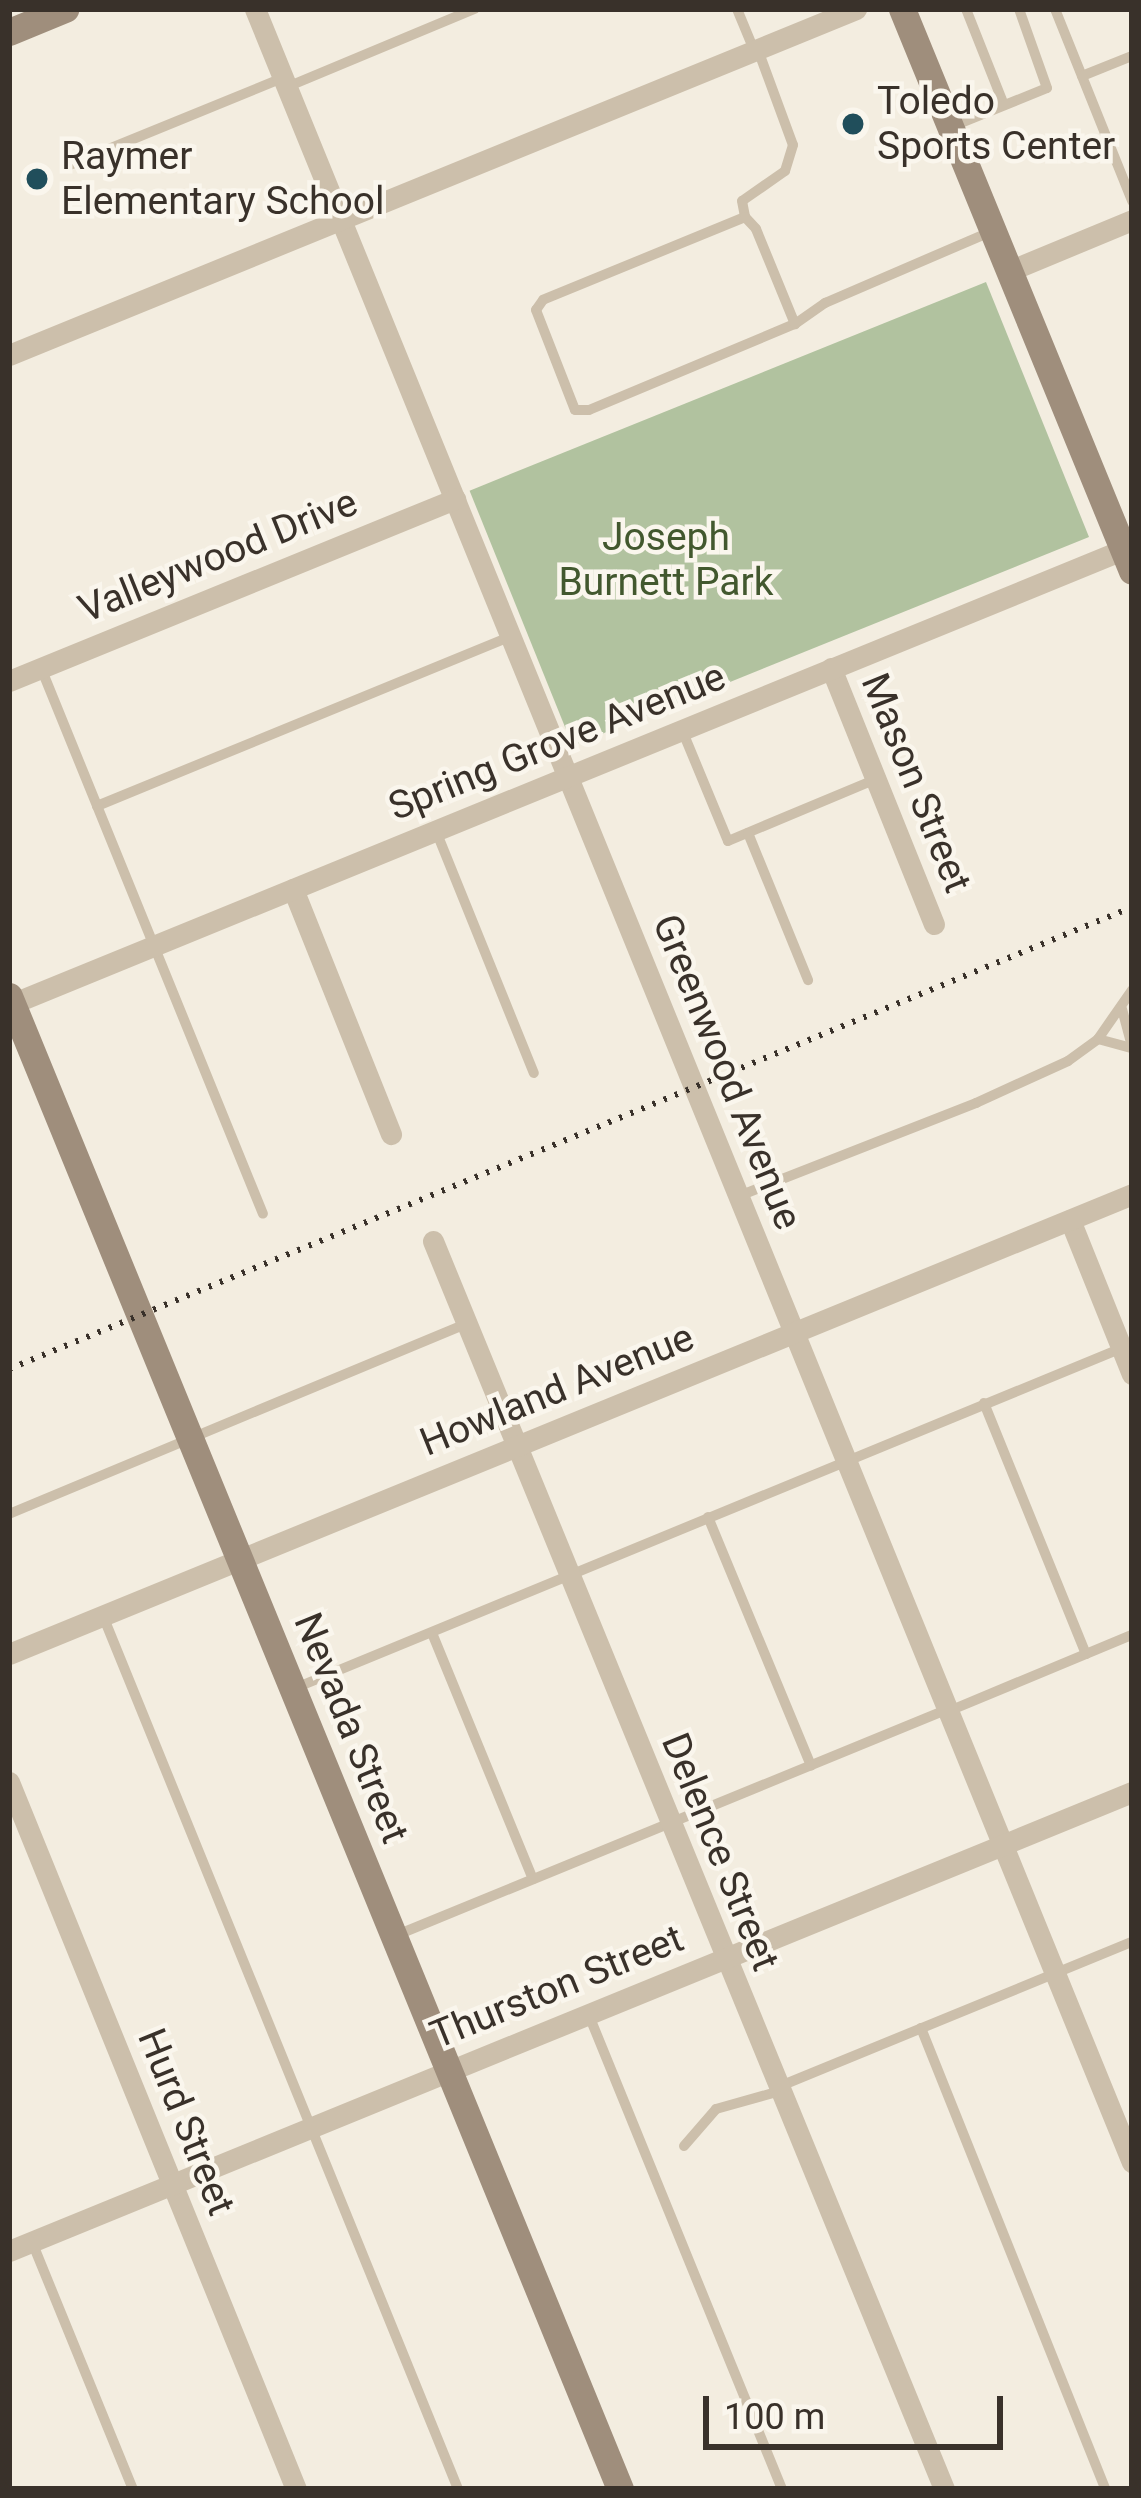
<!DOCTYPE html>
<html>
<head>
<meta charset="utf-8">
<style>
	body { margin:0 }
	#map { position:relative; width:1141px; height:2498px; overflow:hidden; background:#f3ede0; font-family:Roboto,sans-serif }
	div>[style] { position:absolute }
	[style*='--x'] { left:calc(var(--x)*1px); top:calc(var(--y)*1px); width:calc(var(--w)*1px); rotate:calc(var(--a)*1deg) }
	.green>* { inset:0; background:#b1c29f; transform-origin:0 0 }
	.lane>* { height:10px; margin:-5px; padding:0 5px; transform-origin:5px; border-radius:5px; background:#ccbfab }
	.street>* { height:21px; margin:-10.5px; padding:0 10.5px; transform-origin:10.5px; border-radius:10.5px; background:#ccbfab }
	.secondary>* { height:27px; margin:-13.5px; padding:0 13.5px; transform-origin:13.5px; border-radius:13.5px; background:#9f8e7c }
	.rail>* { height:6px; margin-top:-3px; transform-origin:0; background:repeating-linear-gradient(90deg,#39312a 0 3px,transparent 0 12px) }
	.dots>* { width:33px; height:33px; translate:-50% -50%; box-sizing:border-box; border:6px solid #faf6ed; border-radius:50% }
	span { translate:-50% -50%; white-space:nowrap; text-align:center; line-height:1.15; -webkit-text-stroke:9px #faf6ed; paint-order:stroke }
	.poi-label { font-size:39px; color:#39312a }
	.left { translate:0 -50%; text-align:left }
	.park-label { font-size:39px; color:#42582e }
	.street-label { font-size:39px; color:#39312a }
	.frame { position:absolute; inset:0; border:12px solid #39312a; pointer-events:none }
	.scale { position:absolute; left:703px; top:2396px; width:300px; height:54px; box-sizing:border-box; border:6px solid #39312a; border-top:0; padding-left:15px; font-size:36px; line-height:42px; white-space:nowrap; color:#39312a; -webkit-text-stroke:9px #faf6ed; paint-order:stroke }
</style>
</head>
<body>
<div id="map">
	<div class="green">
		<div style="left:986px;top:282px;width:275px;height:557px;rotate:68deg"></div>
	</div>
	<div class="lane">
		<div style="--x:737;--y:9;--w:44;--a:67.5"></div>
		<div style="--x:966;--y:9;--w:103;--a:68.4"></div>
		<div style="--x:1055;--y:9;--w:207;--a:68.1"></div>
		<div style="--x:758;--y:50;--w:101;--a:69.8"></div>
		<div style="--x:793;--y:145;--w:27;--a:107"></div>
		<div style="--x:785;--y:171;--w:52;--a:145.1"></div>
		<div style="--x:742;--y:201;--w:16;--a:79"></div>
		<div style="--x:745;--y:217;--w:218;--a:157.7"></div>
		<div style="--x:543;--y:300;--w:12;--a:125"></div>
		<div style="--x:536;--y:310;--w:107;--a:68.7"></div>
		<div style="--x:575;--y:410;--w:14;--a:0"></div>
		<div style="--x:589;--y:410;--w:223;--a:-22.7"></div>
		<div style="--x:795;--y:324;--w:37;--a:-35"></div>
		<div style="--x:825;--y:303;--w:180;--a:-23.3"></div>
		<div style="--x:1082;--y:76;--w:54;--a:-21.8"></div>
		<div style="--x:287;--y:87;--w:203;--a:-22.6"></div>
		<div style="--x:953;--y:126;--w:101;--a:-22"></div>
		<div style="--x:1047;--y:88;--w:84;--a:-109.5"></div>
		<div style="--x:67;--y:166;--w:233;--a:-22.2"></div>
		<div style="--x:745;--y:217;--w:16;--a:47"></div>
		<div style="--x:756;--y:229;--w:103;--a:67.7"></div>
		<div style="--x:41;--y:668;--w:589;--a:67.87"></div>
		<div style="--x:682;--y:730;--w:120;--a:67.5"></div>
		<div style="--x:728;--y:841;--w:160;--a:-22.7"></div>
		<div style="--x:97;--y:806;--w:448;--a:-22.3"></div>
		<div style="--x:436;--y:831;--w:261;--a:68"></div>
		<div style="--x:748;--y:833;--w:159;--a:67.8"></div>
		<div style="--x:1122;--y:1009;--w:38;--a:75"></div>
		<div style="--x:1098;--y:1039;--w:35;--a:15"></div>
		<div style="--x:739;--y:1196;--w:255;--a:-21.4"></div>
		<div style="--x:976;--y:1103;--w:101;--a:-24.5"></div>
		<div style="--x:1068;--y:1061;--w:37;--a:-36"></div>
		<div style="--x:1098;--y:1039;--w:60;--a:-55.2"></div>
		<div style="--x:984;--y:1403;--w:271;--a:67.9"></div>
		<div style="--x:9;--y:1514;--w:495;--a:-22.6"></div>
		<div style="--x:708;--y:1517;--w:269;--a:67.5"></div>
		<div style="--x:103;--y:1616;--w:942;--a:67.87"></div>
		<div style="--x:432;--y:1633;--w:266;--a:67.7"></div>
		<div style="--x:293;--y:1689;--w:896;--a:-22.36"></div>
		<div style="--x:949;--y:1711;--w:198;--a:-22.6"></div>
		<div style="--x:397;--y:1935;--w:596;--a:-22.3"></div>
		<div style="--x:588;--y:2013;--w:514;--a:67.83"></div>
		<div style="--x:921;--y:2028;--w:496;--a:68.2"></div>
		<div style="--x:778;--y:2087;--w:383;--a:-22.3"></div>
		<div style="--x:684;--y:2146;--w:49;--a:-49.1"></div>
		<div style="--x:716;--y:2109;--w:66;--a:-15.7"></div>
		<div style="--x:32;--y:2242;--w:267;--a:67.8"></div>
	</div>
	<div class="street">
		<div style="--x:255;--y:9;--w:2325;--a:67.84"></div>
		<div style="--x:1009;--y:271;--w:133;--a:-22.5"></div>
		<div style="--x:9;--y:355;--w:915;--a:-22.22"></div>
		<div style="--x:831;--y:668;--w:276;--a:68.1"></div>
		<div style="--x:9;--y:681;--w:482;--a:-22.2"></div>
		<div style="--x:293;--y:889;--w:264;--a:68.2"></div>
		<div style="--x:9;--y:1005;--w:1213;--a:-22.23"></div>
		<div style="--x:1070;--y:1220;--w:166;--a:68.1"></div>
		<div style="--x:433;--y:1241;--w:1349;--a:67.73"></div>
		<div style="--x:9;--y:1654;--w:1214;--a:-22.27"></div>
		<div style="--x:9;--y:1782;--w:763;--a:67.91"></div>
		<div style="--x:9;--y:2251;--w:1213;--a:-22.23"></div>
	</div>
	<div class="secondary">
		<div style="--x:902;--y:9;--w:607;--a:67.74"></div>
		<div style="--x:9;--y:32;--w:61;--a:-22.3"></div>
		<div style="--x:9;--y:996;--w:1613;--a:67.74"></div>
	</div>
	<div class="rail">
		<div style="--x:9;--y:1369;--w:1214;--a:-22.36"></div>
	</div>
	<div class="dots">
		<div style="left:853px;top:124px;background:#204e5b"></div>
		<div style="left:37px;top:179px;background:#204e5b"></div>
	</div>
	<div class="poi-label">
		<span class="left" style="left:877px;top:124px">Toledo<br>Sports Center</span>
		<span class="left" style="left:61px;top:179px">Raymer<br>Elementary School</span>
	</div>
	<div class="park-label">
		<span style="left:666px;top:560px">Joseph<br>Burnett Park</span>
	</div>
	<div class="street-label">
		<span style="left:218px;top:556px;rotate:-22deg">Valleywood Drive</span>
		<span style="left:557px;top:742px;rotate:-22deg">Spring Grove Avenue</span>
		<span style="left:916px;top:783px;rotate:68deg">Mason Street</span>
		<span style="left:727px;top:1072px;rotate:68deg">Greenwood Avenue</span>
		<span style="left:557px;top:1390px;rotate:-22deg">Howland Avenue</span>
		<span style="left:351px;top:1728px;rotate:68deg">Nevada Street</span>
		<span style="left:720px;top:1852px;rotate:68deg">Delence Street</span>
		<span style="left:557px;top:1987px;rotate:-22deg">Thurston Street</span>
		<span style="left:186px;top:2122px;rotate:68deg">Hurd Street</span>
	</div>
	<div class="frame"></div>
	<div class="scale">100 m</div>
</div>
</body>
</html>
